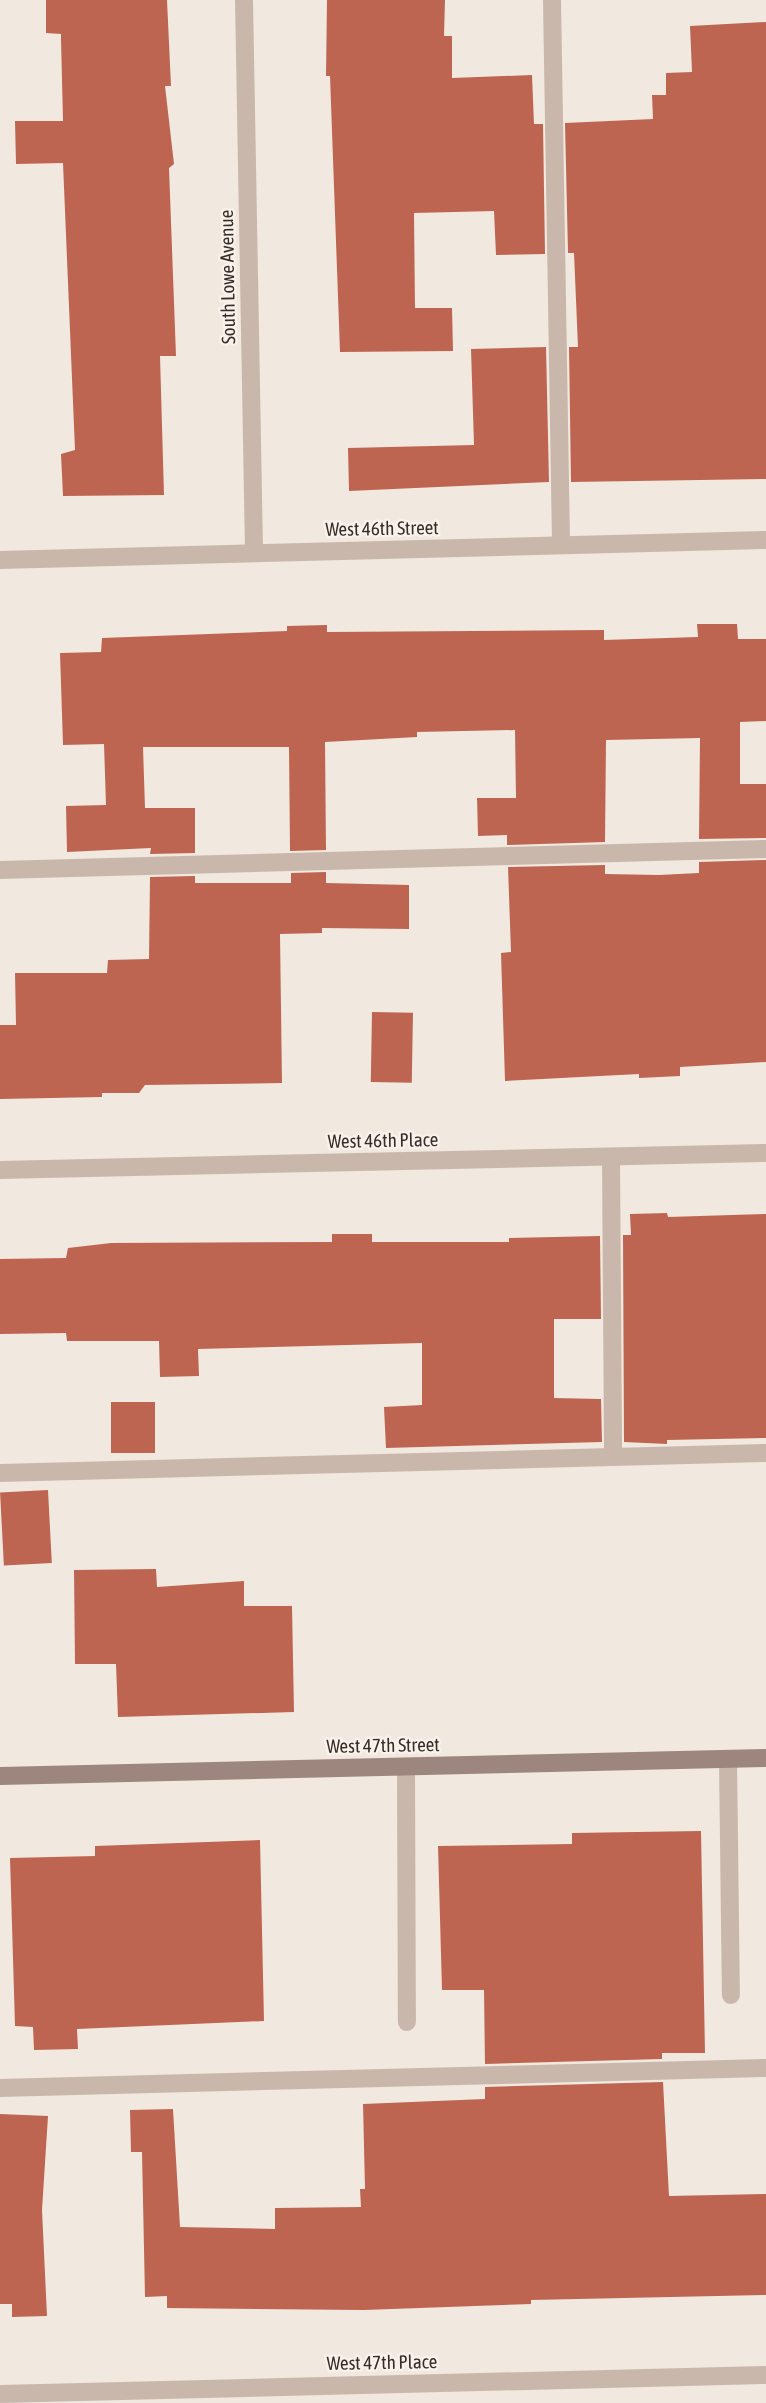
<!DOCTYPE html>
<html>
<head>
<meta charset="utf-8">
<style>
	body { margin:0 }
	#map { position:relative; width:766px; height:2403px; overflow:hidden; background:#f1e8df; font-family:"Asap Condensed",sans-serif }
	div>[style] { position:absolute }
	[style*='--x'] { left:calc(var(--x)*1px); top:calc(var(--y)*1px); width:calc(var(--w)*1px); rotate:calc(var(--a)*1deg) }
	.building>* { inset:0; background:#be6551; transform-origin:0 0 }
	.lane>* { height:18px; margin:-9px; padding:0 9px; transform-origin:9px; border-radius:9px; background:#c9b7ab }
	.street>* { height:18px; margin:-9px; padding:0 9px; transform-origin:9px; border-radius:9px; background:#c9b7ab }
	.secondary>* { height:18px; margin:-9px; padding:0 9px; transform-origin:9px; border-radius:9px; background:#9c867d }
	span { translate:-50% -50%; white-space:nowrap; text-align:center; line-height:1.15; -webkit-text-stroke:5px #f9f2eb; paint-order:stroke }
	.street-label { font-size:19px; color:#372d2a }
</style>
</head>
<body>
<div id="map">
	<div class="building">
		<div style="clip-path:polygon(46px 0,167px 0,171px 86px,165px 86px,174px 164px,169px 168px,176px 356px,160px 356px,164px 495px,63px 496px,61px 454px,75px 450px,63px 163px,16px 164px,15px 121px,63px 121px,61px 39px,61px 34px,46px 33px)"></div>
		<div style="clip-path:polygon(327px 0,445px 0,444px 36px,452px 36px,452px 78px,532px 75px,534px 124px,543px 124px,545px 254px,496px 255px,494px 211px,414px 213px,415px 308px,452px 308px,453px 351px,340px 352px,330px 76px,326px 76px)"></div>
		<div style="clip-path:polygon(766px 22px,766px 479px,571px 482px,569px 347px,578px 347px,574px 253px,568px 253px,565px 123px,653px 119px,652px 95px,666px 95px,666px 73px,692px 72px,690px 26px)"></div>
		<div style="clip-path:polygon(546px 347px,549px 482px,349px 491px,348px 448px,474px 445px,471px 349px)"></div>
		<div style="clip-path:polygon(697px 624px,737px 624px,738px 639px,766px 639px,766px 721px,740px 722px,740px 784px,766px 784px,766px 838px,699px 839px,700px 738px,606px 740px,605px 842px,507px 845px,507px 835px,478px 836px,477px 798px,516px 798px,515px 730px,417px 732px,417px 737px,325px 742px,326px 850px,290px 851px,289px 747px,143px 747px,145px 808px,195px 808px,195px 853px,150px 854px,151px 848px,67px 852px,66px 806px,106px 805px,104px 744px,63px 745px,60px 653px,101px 652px,102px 638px,287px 631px,287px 626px,327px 625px,327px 632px,604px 630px,604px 640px,698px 637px)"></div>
		<div style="clip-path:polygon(766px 860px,766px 1062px,680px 1067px,680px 1076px,639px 1078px,639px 1074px,505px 1081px,501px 953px,511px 952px,508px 867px,605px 865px,605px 874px,659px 875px,699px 873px,699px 862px)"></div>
		<div style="clip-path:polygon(326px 872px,326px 883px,409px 885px,409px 929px,322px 928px,322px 933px,280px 934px,282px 1083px,145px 1085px,139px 1093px,102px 1093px,102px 1097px,0 1099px,0 1025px,16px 1025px,15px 973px,107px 973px,108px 960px,149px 959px,150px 877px,195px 876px,195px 883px,291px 883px,291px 873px)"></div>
		<div style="left:372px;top:1012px;width:41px;height:70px;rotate:1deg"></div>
		<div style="clip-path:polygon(667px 1213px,668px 1217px,766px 1214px,766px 1438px,667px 1440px,667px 1444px,624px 1442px,623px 1235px,631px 1235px,630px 1214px)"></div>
		<div style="clip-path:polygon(332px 1234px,372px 1234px,372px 1242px,509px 1242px,509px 1238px,600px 1236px,601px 1319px,554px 1319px,554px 1398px,601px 1399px,602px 1442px,386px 1448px,384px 1407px,422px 1405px,422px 1343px,198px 1349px,199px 1376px,160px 1377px,159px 1341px,67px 1341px,66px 1333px,0 1334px,0 1259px,66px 1258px,68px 1248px,111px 1243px,332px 1242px)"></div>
		<div style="left:111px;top:1402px;width:44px;height:51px"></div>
		<div style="left:48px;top:1490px;width:73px;height:48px;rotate:87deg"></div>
		<div style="clip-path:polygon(156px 1569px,157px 1587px,244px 1581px,244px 1606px,292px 1606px,294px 1712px,118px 1717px,116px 1664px,75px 1664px,74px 1570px)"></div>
		<div style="clip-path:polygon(701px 1831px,705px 2053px,662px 2053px,662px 2059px,485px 2064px,484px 1990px,442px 1990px,438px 1846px,572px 1844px,572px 1833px)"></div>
		<div style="clip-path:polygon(260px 1840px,264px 2021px,77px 2029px,78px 2049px,34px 2050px,33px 2027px,15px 2026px,10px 1858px,95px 1856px,95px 1846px)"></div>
		<div style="clip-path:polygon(663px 2082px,669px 2196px,766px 2194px,766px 2295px,531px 2300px,531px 2304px,364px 2310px,167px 2308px,167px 2296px,145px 2297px,142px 2152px,131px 2152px,130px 2110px,173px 2109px,180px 2227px,275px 2229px,275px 2208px,361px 2207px,360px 2189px,365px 2189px,363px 2104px,485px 2099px,485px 2087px)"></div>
		<div style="clip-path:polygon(0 2114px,48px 2116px,42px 2210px,47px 2316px,12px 2317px,12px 2304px,0 2304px)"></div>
	</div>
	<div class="lane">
		<div style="--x:552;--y:0;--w:545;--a:89.05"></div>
		<div style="--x:0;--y:870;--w:766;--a:-1.57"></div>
		<div style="--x:611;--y:1157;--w:300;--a:89.6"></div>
		<div style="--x:0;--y:1473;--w:766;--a:-1.5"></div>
		<div style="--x:728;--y:1759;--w:236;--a:89.3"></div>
		<div style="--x:406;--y:1767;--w:255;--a:89.8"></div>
		<div style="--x:0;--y:2088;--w:766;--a:-1.5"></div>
	</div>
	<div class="street">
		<div style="--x:244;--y:0;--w:553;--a:88.96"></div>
		<div style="--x:0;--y:560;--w:766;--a:-1.5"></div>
		<div style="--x:0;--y:1170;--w:766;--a:-1.27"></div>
		<div style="--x:0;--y:2394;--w:766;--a:-1.42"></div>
	</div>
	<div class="secondary">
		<div style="--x:0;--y:1776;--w:766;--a:-1.35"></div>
	</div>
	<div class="street-label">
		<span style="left:228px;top:277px;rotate:-91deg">South Lowe Avenue</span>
		<span style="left:382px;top:529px;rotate:-1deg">West 46th Street</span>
		<span style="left:383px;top:1141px;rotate:-1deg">West 46th Place</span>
		<span style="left:383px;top:1746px;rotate:-1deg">West 47th Street</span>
		<span style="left:382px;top:2363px;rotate:-1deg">West 47th Place</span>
	</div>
</div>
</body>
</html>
